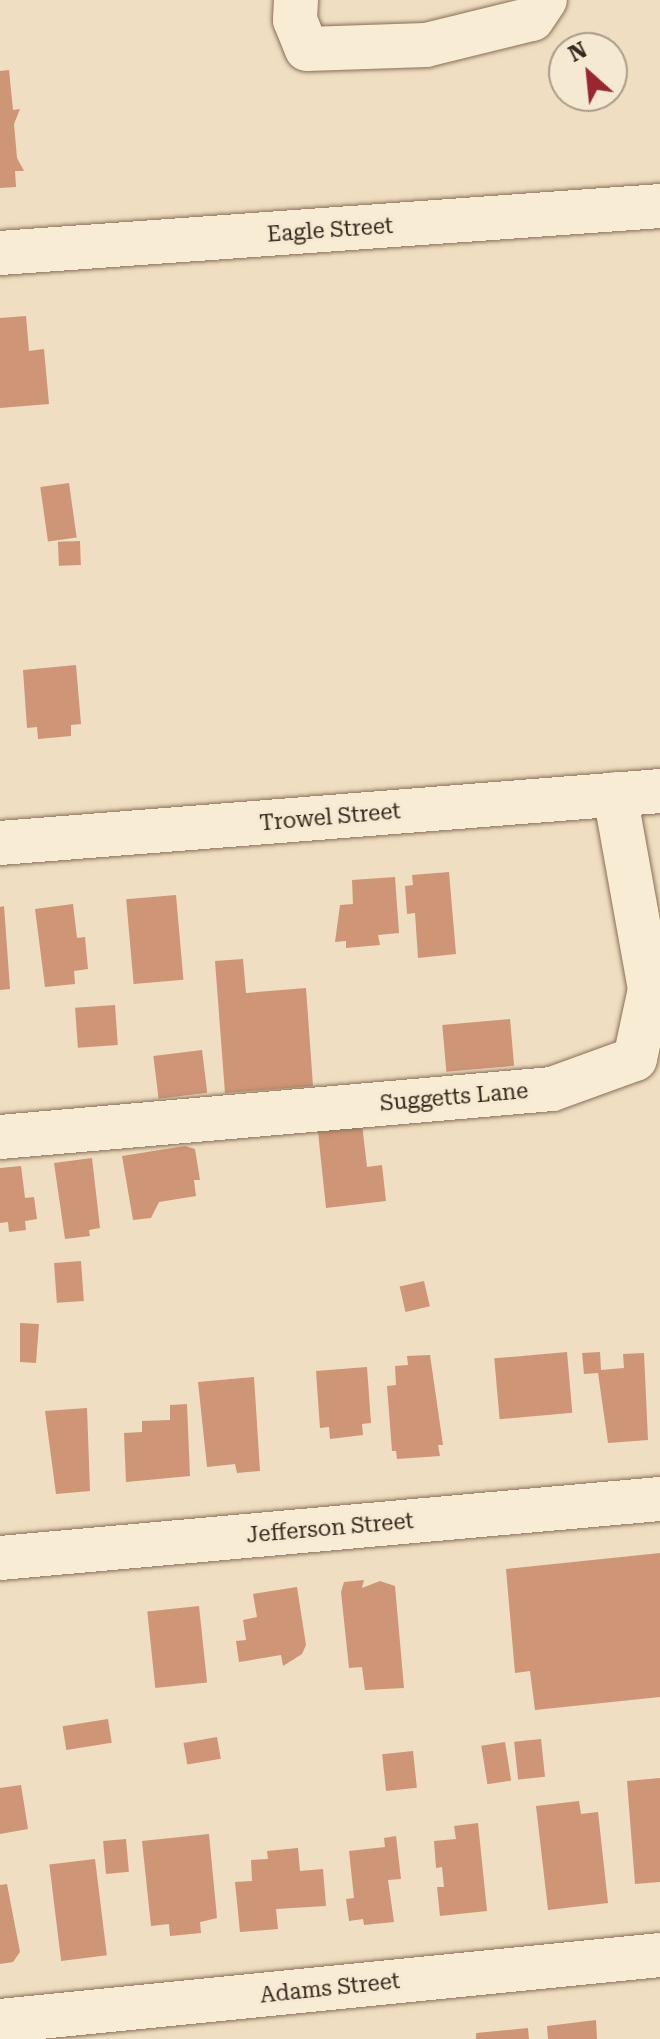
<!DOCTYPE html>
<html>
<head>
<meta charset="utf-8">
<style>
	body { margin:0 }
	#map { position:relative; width:660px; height:2039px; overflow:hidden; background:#efdec1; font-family:"Roboto Serif",serif }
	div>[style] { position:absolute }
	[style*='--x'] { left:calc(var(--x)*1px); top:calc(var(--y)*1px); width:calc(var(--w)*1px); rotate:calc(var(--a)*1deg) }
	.building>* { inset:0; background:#ce9576; transform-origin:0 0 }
	.roads { filter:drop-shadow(0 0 2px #896f58) drop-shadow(0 0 2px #896f58) }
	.minor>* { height:44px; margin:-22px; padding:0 22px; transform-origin:22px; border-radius:22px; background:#f9ecd5 }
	span { translate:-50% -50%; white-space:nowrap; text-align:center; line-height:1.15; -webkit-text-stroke:6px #f6e9d1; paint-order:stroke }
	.street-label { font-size:22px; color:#38281d }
	.north { position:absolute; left:548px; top:32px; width:80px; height:80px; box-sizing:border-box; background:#f6e9d1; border:2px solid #aa9c89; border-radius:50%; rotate:333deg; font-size:22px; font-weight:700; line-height:32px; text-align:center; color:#38281d }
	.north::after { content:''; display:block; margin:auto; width:28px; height:36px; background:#99272f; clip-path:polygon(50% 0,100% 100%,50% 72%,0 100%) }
</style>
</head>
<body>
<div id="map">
	<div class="building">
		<div style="clip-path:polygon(9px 70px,13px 110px,20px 109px,14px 124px,17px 158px,24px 171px,15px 171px,16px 187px,0 188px,0 71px)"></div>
		<div style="clip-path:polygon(26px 316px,29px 351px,44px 349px,49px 404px,0 408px,0 318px)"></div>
		<div style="left:69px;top:483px;width:55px;height:29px;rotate:82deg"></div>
		<div style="left:80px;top:541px;width:24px;height:22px;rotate:88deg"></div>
		<div style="clip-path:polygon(76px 665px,81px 724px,71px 725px,71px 736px,38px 739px,37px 727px,27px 728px,23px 670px)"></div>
		<div style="clip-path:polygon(449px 872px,456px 954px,418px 958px,415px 913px,407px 914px,405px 886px,413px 885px,412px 875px)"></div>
		<div style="clip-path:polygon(395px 877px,399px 933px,378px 935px,380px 945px,346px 948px,346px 941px,335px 942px,340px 905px,353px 904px,352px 880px)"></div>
		<div style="left:176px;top:895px;width:85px;height:50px;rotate:85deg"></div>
		<div style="clip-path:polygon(73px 904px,77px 938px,85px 937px,88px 969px,74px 971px,75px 984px,45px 987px,35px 909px)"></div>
		<div style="clip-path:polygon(4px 906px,10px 989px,0 990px,0 907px)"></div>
		<div style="clip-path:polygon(243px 959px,246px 993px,306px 988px,313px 1086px,225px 1093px,215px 961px)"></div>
		<div style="left:115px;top:1005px;width:40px;height:40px;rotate:86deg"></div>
		<div style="left:510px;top:1019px;width:47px;height:68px;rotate:85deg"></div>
		<div style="left:202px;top:1050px;width:43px;height:49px;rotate:83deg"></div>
		<div style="clip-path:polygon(362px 1124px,367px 1167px,382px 1165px,386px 1201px,326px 1208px,318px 1132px)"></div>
		<div style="clip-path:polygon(185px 1146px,195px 1149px,200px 1180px,194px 1180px,196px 1196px,159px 1202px,151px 1218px,133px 1220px,122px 1156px)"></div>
		<div style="clip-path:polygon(92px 1158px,100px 1228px,89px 1230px,90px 1236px,65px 1239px,54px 1163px)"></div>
		<div style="clip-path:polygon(21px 1166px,25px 1198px,34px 1197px,37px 1219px,25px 1221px,26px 1230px,9px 1232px,8px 1222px,0 1223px,0 1168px)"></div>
		<div style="left:81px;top:1261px;width:40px;height:27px;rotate:86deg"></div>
		<div style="left:424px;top:1281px;width:26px;height:25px;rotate:77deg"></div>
		<div style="clip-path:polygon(20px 1323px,39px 1324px,36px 1363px,20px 1362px)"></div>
		<div style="left:567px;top:1352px;width:61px;height:73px;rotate:85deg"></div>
		<div style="clip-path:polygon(600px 1352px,601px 1370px,624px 1368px,623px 1354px,644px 1353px,648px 1440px,608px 1443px,598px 1373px,584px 1374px,582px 1353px)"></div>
		<div style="clip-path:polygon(430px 1355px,443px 1445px,438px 1445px,440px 1456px,397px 1459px,396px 1451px,392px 1451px,387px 1386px,396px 1385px,395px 1366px,408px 1365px,407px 1356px)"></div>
		<div style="clip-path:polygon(367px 1367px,371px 1423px,362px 1424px,363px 1435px,330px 1439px,329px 1427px,320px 1428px,316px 1371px)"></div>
		<div style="clip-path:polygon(254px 1377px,260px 1471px,237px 1473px,235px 1464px,207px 1467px,198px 1382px)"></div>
		<div style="clip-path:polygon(187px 1404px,190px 1476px,126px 1482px,124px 1433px,142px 1432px,142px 1421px,170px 1420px,170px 1405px)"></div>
		<div style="clip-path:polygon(87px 1408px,90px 1491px,56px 1494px,45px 1411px)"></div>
		<div style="clip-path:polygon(660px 1553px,660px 1697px,535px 1710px,530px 1671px,515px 1673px,506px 1569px)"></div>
		<div style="clip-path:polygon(364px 1580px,362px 1588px,380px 1581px,395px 1586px,404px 1688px,365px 1690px,362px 1667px,349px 1668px,341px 1592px,344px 1582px)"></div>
		<div style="clip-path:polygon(297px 1587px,306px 1645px,302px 1654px,283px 1666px,281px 1655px,239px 1662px,236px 1641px,246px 1640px,243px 1620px,257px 1617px,253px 1594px)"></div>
		<div style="left:199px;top:1606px;width:77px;height:52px;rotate:84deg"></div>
		<div style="left:108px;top:1719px;width:24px;height:46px;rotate:81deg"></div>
		<div style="left:217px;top:1737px;width:22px;height:34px;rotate:80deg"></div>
		<div style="left:541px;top:1739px;width:38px;height:27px;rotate:84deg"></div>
		<div style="left:505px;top:1742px;width:39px;height:24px;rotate:81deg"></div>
		<div style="left:413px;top:1751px;width:37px;height:31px;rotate:84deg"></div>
		<div style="clip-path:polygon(660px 1778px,660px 1882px,635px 1884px,627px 1781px)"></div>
		<div style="clip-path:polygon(21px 1785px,28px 1829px,0 1834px,0 1788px)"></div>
		<div style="clip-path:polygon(579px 1801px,581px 1814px,598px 1812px,608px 1903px,548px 1910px,536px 1806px)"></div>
		<div style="clip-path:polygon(478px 1823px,487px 1911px,440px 1916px,437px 1887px,444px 1887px,442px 1867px,436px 1868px,434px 1841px,456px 1839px,454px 1826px)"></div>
		<div style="clip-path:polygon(209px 1834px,217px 1918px,200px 1922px,201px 1933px,170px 1936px,169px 1924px,151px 1926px,142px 1841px)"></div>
		<div style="clip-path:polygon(396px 1836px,401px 1879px,388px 1880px,394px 1922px,364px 1925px,363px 1919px,349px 1921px,346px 1899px,354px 1898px,349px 1851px,385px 1847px,384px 1838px)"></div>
		<div style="left:126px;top:1839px;width:33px;height:23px;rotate:85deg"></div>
		<div style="clip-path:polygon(298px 1848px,300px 1871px,323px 1869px,326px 1906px,276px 1909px,278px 1929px,240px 1932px,235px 1882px,252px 1881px,251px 1860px,268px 1859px,267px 1851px)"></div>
		<div style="left:95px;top:1859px;width:97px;height:46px;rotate:83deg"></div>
		<div style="clip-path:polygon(7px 1884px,20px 1952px,13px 1962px,0 1964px,0 1885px)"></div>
		<div style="clip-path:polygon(596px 2020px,597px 2039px,548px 2039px,547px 2026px)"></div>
		<div style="clip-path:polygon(528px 2028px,529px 2039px,476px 2039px,476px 2033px)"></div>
	</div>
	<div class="roads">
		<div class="minor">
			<div style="--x:296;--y:0;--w:20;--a:93"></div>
			<div style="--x:295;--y:20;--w:31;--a:68"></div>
			<div style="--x:307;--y:49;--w:119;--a:-1.9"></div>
			<div style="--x:426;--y:45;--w:109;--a:-13.8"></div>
			<div style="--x:532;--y:19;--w:23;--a:-56"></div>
			<div style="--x:0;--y:253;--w:662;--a:-4.07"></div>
			<div style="--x:0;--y:843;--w:662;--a:-4.5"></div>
			<div style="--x:0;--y:1137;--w:554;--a:-4.97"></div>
			<div style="--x:552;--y:1089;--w:88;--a:-19.9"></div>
			<div style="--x:635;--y:1059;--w:72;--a:-77.9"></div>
			<div style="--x:650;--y:989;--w:198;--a:-100.2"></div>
			<div style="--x:0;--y:1558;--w:663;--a:-5.11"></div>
			<div style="--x:0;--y:2021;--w:663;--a:-5.71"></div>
		</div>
	</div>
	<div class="street-label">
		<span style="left:330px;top:230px;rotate:-4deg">Eagle Street</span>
		<span style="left:330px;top:817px;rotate:-5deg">Trowel Street</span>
		<span style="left:454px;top:1097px;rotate:-5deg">Suggetts Lane</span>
		<span style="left:330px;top:1528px;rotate:-5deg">Jefferson Street</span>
		<span style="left:330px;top:1988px;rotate:-6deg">Adams Street</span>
	</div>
	<div class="north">N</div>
</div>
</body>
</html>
